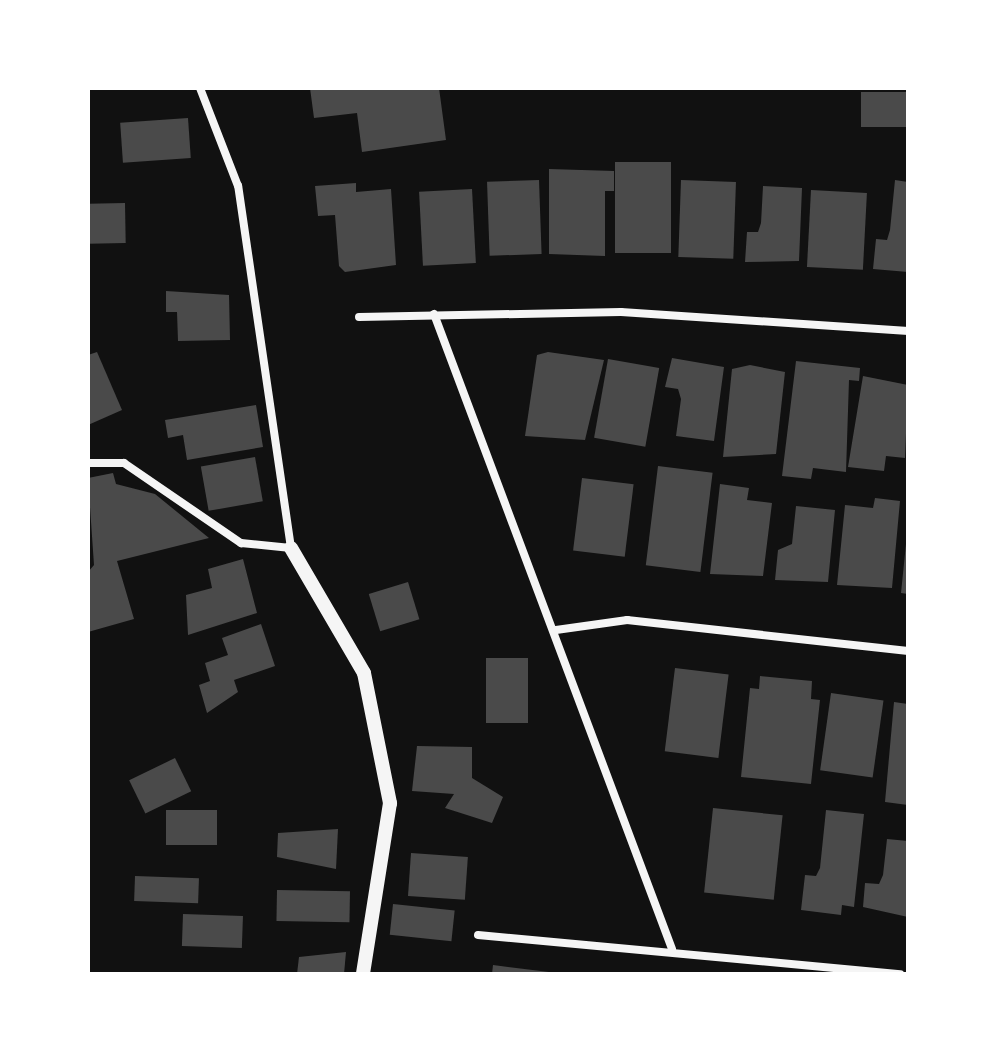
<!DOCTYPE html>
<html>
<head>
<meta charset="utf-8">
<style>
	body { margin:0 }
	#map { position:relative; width:996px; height:1062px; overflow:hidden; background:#111; font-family:Arial,sans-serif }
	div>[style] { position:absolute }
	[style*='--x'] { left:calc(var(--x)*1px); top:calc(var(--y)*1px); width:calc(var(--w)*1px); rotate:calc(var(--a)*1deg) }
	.building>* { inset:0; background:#4a4a4a; transform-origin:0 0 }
	.minor>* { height:8px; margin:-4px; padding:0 4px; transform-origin:4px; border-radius:4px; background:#f5f5f5 }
	.tertiary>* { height:14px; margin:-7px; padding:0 7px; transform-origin:7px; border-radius:7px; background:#f5f5f5 }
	span { translate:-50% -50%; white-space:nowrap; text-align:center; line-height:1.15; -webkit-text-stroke:6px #fff; paint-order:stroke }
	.frame { position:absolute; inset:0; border:90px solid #fff; pointer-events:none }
</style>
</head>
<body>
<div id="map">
	<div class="building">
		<div style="clip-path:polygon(310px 88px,439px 88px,446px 140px,362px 152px,357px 113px,314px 118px)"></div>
		<div style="left:908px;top:92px;width:35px;height:47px;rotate:90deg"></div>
		<div style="left:188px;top:118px;width:40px;height:68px;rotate:86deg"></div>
		<div style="left:615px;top:162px;width:56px;height:91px"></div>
		<div style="clip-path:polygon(549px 169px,614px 171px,614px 191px,605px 191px,605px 256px,549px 254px)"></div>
		<div style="left:539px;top:180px;width:74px;height:52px;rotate:88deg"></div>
		<div style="left:681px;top:180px;width:55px;height:77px;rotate:2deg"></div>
		<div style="clip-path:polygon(895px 180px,908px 182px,908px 272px,873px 269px,876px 239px,887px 240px,890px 230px)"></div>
		<div style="clip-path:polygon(356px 183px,356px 192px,391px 189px,396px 265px,345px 272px,339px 266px,335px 215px,318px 216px,315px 186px)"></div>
		<div style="clip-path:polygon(763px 186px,802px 188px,799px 261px,745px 262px,747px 232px,758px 232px,761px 223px)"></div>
		<div style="left:472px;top:189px;width:74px;height:53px;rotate:87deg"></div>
		<div style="left:811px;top:190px;width:56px;height:77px;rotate:3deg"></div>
		<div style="left:125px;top:203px;width:40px;height:37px;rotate:89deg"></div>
		<div style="clip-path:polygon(166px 291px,229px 295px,230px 340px,178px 341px,177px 312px,166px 312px)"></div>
		<div style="clip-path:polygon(97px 352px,122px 410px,88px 425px,88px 355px)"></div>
		<div style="clip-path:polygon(548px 352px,604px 360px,585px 440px,525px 436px,537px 355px)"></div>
		<div style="clip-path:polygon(672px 358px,724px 367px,714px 441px,676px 436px,681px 399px,678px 389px,665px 387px)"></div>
		<div style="left:608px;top:359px;width:52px;height:80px;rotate:10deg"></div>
		<div style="clip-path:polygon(796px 361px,860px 368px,859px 381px,849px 380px,846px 472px,813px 468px,811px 479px,782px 476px)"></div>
		<div style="clip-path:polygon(750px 365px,785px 372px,776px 454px,723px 457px,732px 369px)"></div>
		<div style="clip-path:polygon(863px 376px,908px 385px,905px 458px,886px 456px,884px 471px,848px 467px)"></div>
		<div style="clip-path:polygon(256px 405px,263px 447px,187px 460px,183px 435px,168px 438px,165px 420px)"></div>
		<div style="left:255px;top:457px;width:45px;height:55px;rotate:80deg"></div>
		<div style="left:658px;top:466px;width:55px;height:100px;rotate:7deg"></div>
		<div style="clip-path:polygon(113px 473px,116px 484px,155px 494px,209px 538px,117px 561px,134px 619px,88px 632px,88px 572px,94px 565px,88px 478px)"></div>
		<div style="left:582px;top:478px;width:52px;height:73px;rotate:7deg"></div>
		<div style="clip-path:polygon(720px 484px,749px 488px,747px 500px,772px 503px,763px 576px,710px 574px)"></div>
		<div style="clip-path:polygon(875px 498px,900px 501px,892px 588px,837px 585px,845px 505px,873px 508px)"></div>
		<div style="clip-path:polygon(796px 506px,835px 510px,828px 582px,775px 580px,778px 550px,792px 544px)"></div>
		<div style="clip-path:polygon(906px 544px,908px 544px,908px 594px,901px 593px)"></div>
		<div style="clip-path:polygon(243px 559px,257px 613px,188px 635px,186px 595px,212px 588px,208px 569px)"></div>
		<div style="left:408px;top:582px;width:39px;height:41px;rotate:73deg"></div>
		<div style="clip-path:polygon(261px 624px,275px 666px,234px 680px,238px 692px,207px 713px,199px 685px,210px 681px,205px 663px,228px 655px,222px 638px)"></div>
		<div style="left:486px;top:658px;width:42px;height:65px"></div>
		<div style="left:675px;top:668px;width:54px;height:84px;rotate:7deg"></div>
		<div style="clip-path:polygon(760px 676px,812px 681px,811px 699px,820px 700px,811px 784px,741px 777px,750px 688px,759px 689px)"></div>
		<div style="left:831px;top:693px;width:53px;height:78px;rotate:8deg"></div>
		<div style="clip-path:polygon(894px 702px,908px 704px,908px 805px,885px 802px)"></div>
		<div style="clip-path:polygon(417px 746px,472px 747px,472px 778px,503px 797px,492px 823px,445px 808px,454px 794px,412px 791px)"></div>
		<div style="left:175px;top:758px;width:37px;height:51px;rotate:64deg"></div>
		<div style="left:713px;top:808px;width:70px;height:85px;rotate:6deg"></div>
		<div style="left:166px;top:810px;width:51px;height:35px"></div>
		<div style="clip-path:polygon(826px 810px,864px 814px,854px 907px,842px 905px,841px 915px,801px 910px,805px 875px,816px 876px,820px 868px)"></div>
		<div style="clip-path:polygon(338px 829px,336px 869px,277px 857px,278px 833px)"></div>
		<div style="clip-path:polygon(887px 839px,908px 841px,908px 917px,863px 907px,865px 883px,879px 884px,883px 875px)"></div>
		<div style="left:411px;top:853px;width:57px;height:43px;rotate:4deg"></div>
		<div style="left:135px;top:876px;width:64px;height:25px;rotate:2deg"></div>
		<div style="left:277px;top:890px;width:73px;height:31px;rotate:1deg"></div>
		<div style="left:393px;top:904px;width:62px;height:31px;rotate:6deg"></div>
		<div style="left:183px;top:914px;width:60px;height:32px;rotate:2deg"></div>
		<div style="clip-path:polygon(346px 952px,344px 974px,297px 974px,299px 957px)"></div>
		<div style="clip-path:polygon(493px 965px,549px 972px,549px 974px,492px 974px)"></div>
	</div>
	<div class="minor">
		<div style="--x:434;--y:314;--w:678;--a:69.45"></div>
		<div style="--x:359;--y:317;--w:262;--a:-1.1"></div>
		<div style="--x:621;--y:312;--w:288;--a:3.8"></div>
		<div style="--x:88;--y:463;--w:36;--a:0"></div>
		<div style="--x:124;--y:463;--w:142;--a:34.4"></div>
		<div style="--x:241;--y:543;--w:50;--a:5.7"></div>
		<div style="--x:291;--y:548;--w:366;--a:-98.3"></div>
		<div style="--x:238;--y:186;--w:105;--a:-111.2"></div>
		<div style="--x:556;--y:630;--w:72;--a:-8"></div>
		<div style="--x:627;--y:620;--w:283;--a:6.3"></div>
		<div style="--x:478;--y:935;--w:424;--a:5.3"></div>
	</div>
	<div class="tertiary">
		<div style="--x:291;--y:548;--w:145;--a:59.7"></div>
		<div style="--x:364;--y:673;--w:133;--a:78.7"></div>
		<div style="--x:390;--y:803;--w:173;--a:99"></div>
	</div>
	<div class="frame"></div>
</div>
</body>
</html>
